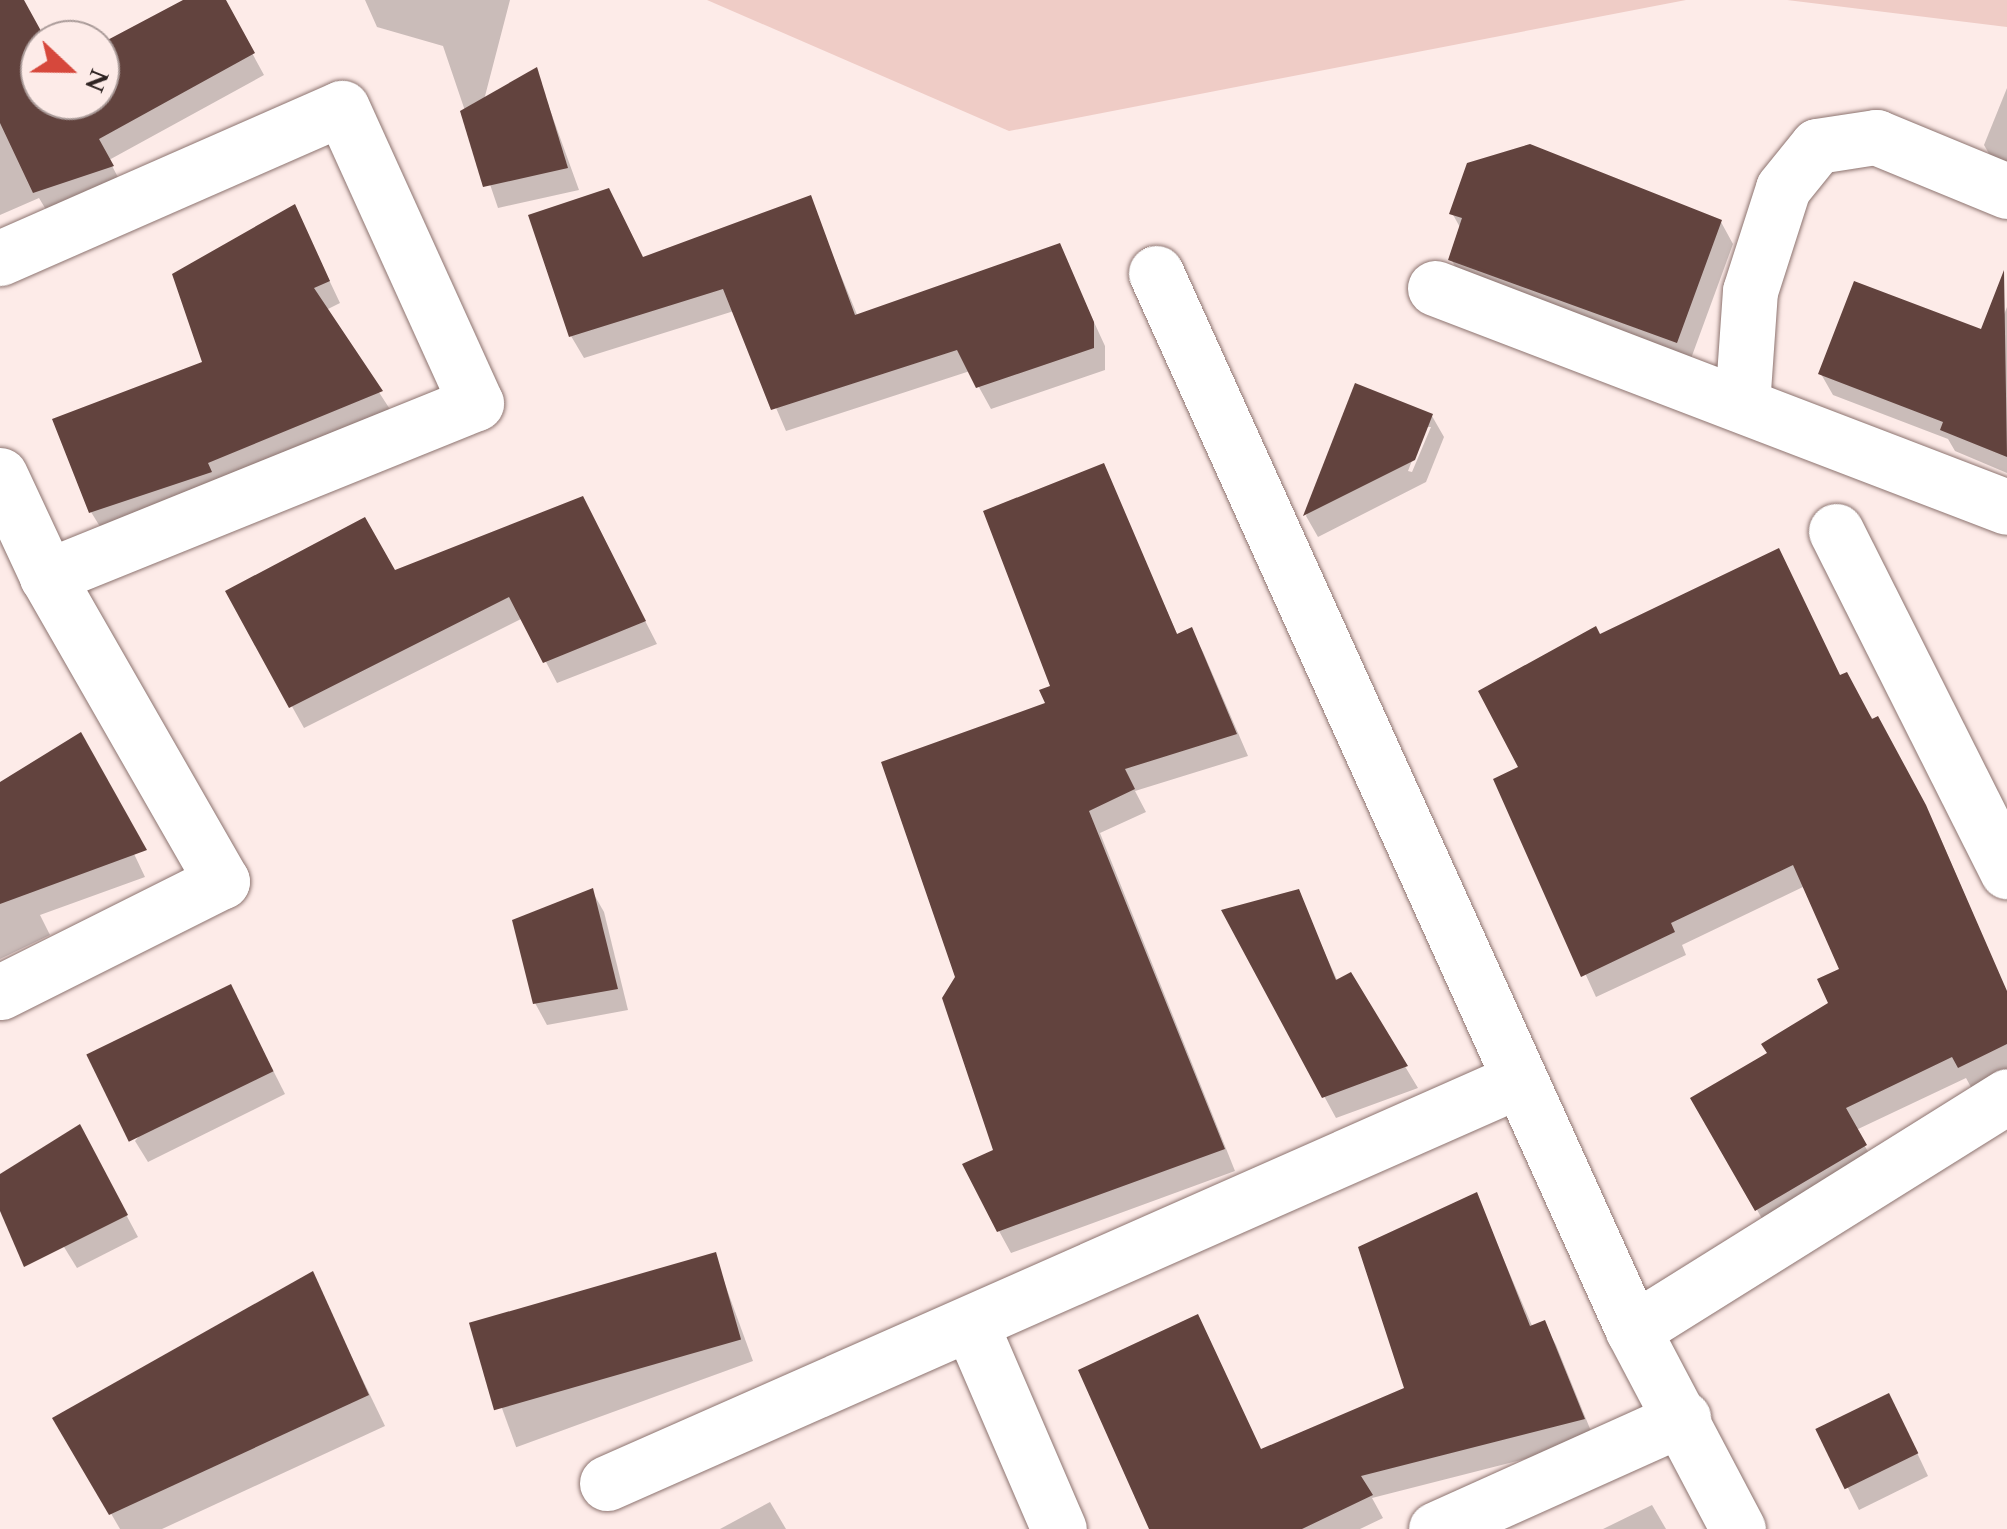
<!DOCTYPE html>
<html>
<head>
<meta charset="utf-8">
<style>
	body { margin:0 }
	#map { position:relative; width:2007px; height:1529px; overflow:hidden; background:#fdebe8; font-family:Spectral,serif }
	div>[style] { position:absolute }
	[style*='--x'] { left:calc(var(--x)*1px); top:calc(var(--y)*1px); width:calc(var(--w)*1px); rotate:calc(var(--a)*1deg) }
	.green>* { inset:0; background:#efccc6 }
	.shadow>* { inset:0; background:#0003; transform-origin:0 0 }
	.building>* { inset:0; background:#62433e; transform-origin:0 0 }
	.roads { filter:drop-shadow(0 0 2px #8d7470) drop-shadow(0 0 2px #8d7470) }
	.street>* { height:55px; margin:-27.5px; padding:0 27.5px; transform-origin:27.5px; border-radius:27.5px; background:#fff }
	span { translate:-50% -50%; white-space:nowrap; text-align:center; line-height:1.15; -webkit-text-stroke:10px #fdebe8; paint-order:stroke }
	.north { position:absolute; left:20px; top:20px; width:100px; height:100px; box-sizing:border-box; background:#fdebe8; border:2px solid #aa9b99; border-radius:50%; rotate:112deg; font-size:28px; font-weight:700; line-height:40px; text-align:center; color:#2e2322 }
	.north::after { content:''; display:block; margin:auto; width:35px; height:45px; background:#d6483c; clip-path:polygon(50% 0,100% 100%,50% 72%,0 100%) }
</style>
</head>
<body>
<div id="map">
	<div class="green">
		<div style="clip-path:polygon(707px 0,1686px 0,1009px 131px)"></div>
		<div style="clip-path:polygon(1787px 0,2007px 0,2007px 27px)"></div>
	</div>
	<div class="shadow">
		<div style="clip-path:polygon(189px 0,223px 0,264px 75px,109px 160px,123px 187px,48px 213px,39px 198px,0 215px,0 39px,44px 40px,40px 100px,100px 100px,100px 46px)"></div>
		<div style="clip-path:polygon(365px 0,510px 0,484px 100px,536px 71px,579px 190px,498px 208px,443px 46px,377px 27px)"></div>
		<div style="clip-path:polygon(2007px 88px,2007px 171px,1996px 166px,1984px 145px)"></div>
		<div style="clip-path:polygon(1530px 146px,1721px 222px,1733px 244px,1689px 364px,1463px 281px,1451px 259px,1461px 229px,1452px 213px)"></div>
		<div style="clip-path:polygon(809px 198px,858px 317px,1059px 246px,1105px 346px,1105px 370px,991px 409px,970px 371px,786px 431px,734px 311px,584px 358px,571px 336px,644px 260px)"></div>
		<div style="clip-path:polygon(295px 208px,340px 303px,326px 310px,393px 414px,104px 533px,91px 512px,205px 364px)"></div>
		<div style="clip-path:polygon(2007px 307px,2007px 473px,1955px 451px,1948px 439px,1833px 395px,1821px 374px,1995px 337px)"></div>
		<div style="clip-path:polygon(evenodd,1356px 386px,1432px 416px,1444px 437px,1426px 482px,1318px 537px,1306px 516px,1356px 386px,1425px 427px,1431px 427px,1412px 472px,1408px 471px,1425px 427px)"></div>
		<div style="clip-path:polygon(1102px 466px,1178px 636px,1191px 630px,1203px 652px,1248px 756px,1135px 791px,1146px 812px,1100px 833px,1235px 1171px,1011px 1253px,999px 1231px,997px 1152px,957px 977px,1048px 705px)"></div>
		<div style="clip-path:polygon(594px 521px,657px 644px,557px 683px,523px 618px,304px 728px,228px 592px,394px 573px)"></div>
		<div style="clip-path:polygon(1600px 637px,1841px 678px,1890px 741px,1937px 830px,2007px 994px,2007px 1071px,1972px 1089px,1966px 1078px,1856px 1130px,1877px 1168px,1769px 1231px,1694px 1099px,1770px 1054px,1832px 1004px,1842px 970px,1805px 886px,1682px 945px,1686px 955px,1596px 997px,1496px 780px,1522px 768px)"></div>
		<div style="clip-path:polygon(89px 759px,145px 877px,40px 915px,50px 935px,0 959px,0 785px)"></div>
		<div style="clip-path:polygon(592px 891px,604px 912px,628px 1010px,547px 1025px,535px 1003px)"></div>
		<div style="clip-path:polygon(1297px 892px,1338px 982px,1350px 975px,1418px 1088px,1336px 1118px,1324px 1096px)"></div>
		<div style="clip-path:polygon(242px 1009px,285px 1094px,148px 1162px,135px 1141px)"></div>
		<div style="clip-path:polygon(91px 1149px,138px 1237px,77px 1268px,64px 1247px)"></div>
		<div style="clip-path:polygon(1476px 1195px,1533px 1328px,1544px 1323px,1556px 1345px,1595px 1441px,1372px 1498px,1383px 1518px,1360px 1529px,1152px 1529px,1262px 1452px,1407px 1390px)"></div>
		<div style="left:714px;top:1254px;width:114px;height:252px;rotate:70deg"></div>
		<div style="clip-path:polygon(312px 1275px,385px 1426px,162px 1529px,120px 1529px,56px 1419px)"></div>
		<div style="clip-path:polygon(1900px 1417px,1928px 1476px,1859px 1510px,1818px 1428px)"></div>
		<div style="clip-path:polygon(770px 1502px,786px 1529px,720px 1529px)"></div>
		<div style="clip-path:polygon(1652px 1505px,1666px 1529px,1603px 1529px)"></div>
	</div>
	<div class="building">
		<div style="clip-path:polygon(0 0,24px 0,46px 40px,40px 40px,40px 100px,100px 100px,100px 44px,183px 0,226px 0,255px 53px,99px 139px,114px 166px,33px 193px,0 123px)"></div>
		<div style="clip-path:polygon(537px 67px,568px 168px,483px 187px,460px 111px)"></div>
		<div style="clip-path:polygon(1530px 144px,1722px 220px,1677px 343px,1448px 260px,1462px 218px,1449px 214px,1467px 163px)"></div>
		<div style="clip-path:polygon(609px 188px,643px 257px,811px 195px,855px 315px,1060px 243px,1094px 322px,1094px 348px,976px 388px,957px 350px,771px 410px,723px 289px,569px 337px,528px 215px)"></div>
		<div style="clip-path:polygon(295px 204px,330px 281px,314px 288px,383px 391px,208px 463px,212px 472px,89px 513px,52px 419px,202px 362px,172px 274px)"></div>
		<div style="clip-path:polygon(2004px 270px,2007px 457px,1940px 430px,1943px 422px,1818px 374px,1854px 281px,1981px 329px)"></div>
		<div style="clip-path:polygon(1355px 383px,1433px 414px,1415px 460px,1303px 516px)"></div>
		<div style="clip-path:polygon(1104px 463px,1177px 634px,1192px 627px,1237px 734px,1125px 769px,1135px 789px,1089px 811px,1225px 1149px,997px 1232px,962px 1164px,993px 1150px,942px 998px,955px 977px,881px 762px,1045px 703px,1039px 690px,1050px 686px,983px 511px)"></div>
		<div style="clip-path:polygon(583px 496px,646px 621px,543px 663px,509px 597px,289px 708px,225px 591px,365px 517px,395px 570px)"></div>
		<div style="clip-path:polygon(1779px 548px,1840px 675px,1847px 672px,1872px 719px,1878px 716px,1926px 805px,2007px 991px,2007px 1044px,1958px 1068px,1952px 1057px,1846px 1108px,1867px 1145px,1755px 1211px,1690px 1098px,1767px 1053px,1761px 1044px,1828px 1003px,1817px 979px,1839px 969px,1793px 865px,1671px 923px,1675px 932px,1581px 977px,1493px 779px,1518px 767px,1478px 691px,1596px 626px,1600px 634px)"></div>
		<div style="clip-path:polygon(81px 732px,147px 850px,0 904px,0 782px)"></div>
		<div style="clip-path:polygon(593px 888px,618px 989px,533px 1004px,512px 920px)"></div>
		<div style="clip-path:polygon(1299px 889px,1336px 980px,1351px 972px,1408px 1066px,1322px 1098px,1221px 910px)"></div>
		<div style="left:231px;top:984px;width:97px;height:161px;rotate:64deg"></div>
		<div style="clip-path:polygon(80px 1124px,128px 1215px,24px 1267px,0 1211px,0 1174px)"></div>
		<div style="clip-path:polygon(1477px 1192px,1530px 1326px,1545px 1320px,1585px 1419px,1361px 1476px,1373px 1495px,1302px 1529px,1149px 1529px,1078px 1370px,1198px 1314px,1261px 1449px,1404px 1388px,1358px 1247px)"></div>
		<div style="left:716px;top:1252px;width:91px;height:257px;rotate:74deg"></div>
		<div style="clip-path:polygon(313px 1271px,369px 1395px,109px 1515px,52px 1418px)"></div>
		<div style="left:1889px;top:1393px;width:67px;height:82px;rotate:64deg"></div>
	</div>
	<div class="roads">
		<div class="street">
			<div style="--x:0;--y:258;--w:373;--a:-23.7"></div>
			<div style="--x:342;--y:108;--w:324;--a:65.6"></div>
			<div style="--x:476;--y:403;--w:463;--a:158"></div>
			<div style="--x:1156;--y:273;--w:1160;--a:65.71"></div>
			<div style="--x:1633;--y:1330;--w:225;--a:62.2"></div>
			<div style="--x:1435;--y:288;--w:612;--a:20.95"></div>
			<div style="--x:1742;--y:405;--w:114;--a:-86"></div>
			<div style="--x:1750;--y:291;--w:108;--a:-72.2"></div>
			<div style="--x:1783;--y:188;--w:54;--a:-51"></div>
			<div style="--x:1817;--y:146;--w:60;--a:-8.7"></div>
			<div style="--x:1876;--y:137;--w:142;--a:22.4"></div>
			<div style="--x:0;--y:475;--w:111;--a:65"></div>
			<div style="--x:47;--y:576;--w:352;--a:60.2"></div>
			<div style="--x:222;--y:881;--w:248;--a:153.4"></div>
			<div style="--x:1836;--y:531;--w:381;--a:63.3"></div>
			<div style="--x:971;--y:1325;--w:222;--a:66.7"></div>
			<div style="--x:1633;--y:1330;--w:441;--a:-32"></div>
			<div style="--x:607;--y:1483;--w:997;--a:-23.84"></div>
			<div style="--x:1436;--y:1529;--w:271;--a:-24.2"></div>
		</div>
	</div>
	<div class="north">N</div>
</div>
</body>
</html>
